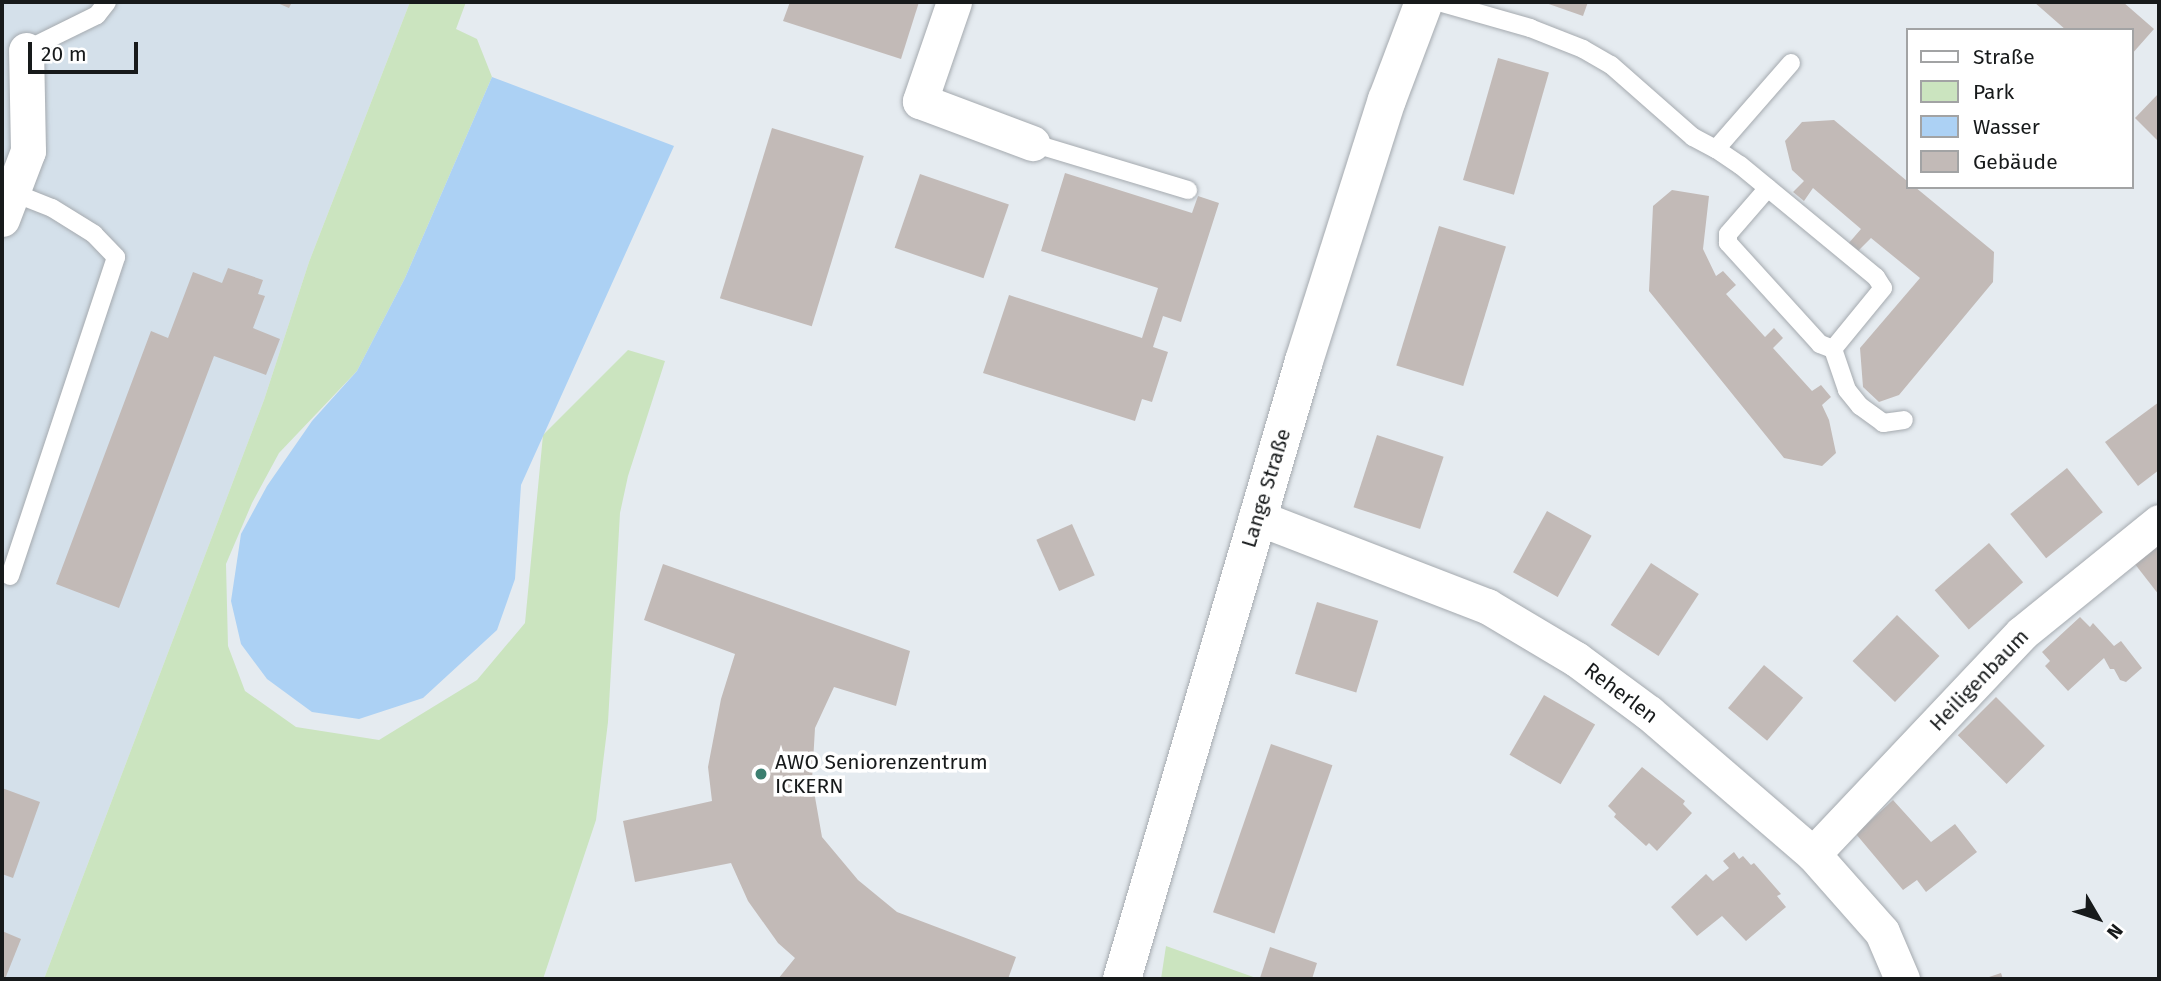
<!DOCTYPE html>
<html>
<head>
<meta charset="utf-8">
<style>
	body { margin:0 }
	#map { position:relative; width:2161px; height:981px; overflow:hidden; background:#e5ebf0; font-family:"Fira Sans",sans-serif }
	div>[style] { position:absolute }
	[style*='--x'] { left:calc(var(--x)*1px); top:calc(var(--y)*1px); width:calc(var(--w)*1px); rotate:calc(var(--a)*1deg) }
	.built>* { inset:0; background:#d4e0ea }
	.green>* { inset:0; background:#cbe4bf }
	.water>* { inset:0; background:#acd1f4 }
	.building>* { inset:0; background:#c2bab7; transform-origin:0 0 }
	.roads { filter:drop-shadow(0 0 2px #a5aaaf) drop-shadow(0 0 2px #a5aaaf) }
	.lane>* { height:18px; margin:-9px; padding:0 9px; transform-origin:9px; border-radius:9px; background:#fff }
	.street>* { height:35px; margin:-17.5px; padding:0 17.5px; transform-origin:17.5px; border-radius:17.5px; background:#fff }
	.secondary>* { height:38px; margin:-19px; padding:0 19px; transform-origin:19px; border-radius:19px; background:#fff }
	.dots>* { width:19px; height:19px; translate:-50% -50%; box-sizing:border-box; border:4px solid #fff; border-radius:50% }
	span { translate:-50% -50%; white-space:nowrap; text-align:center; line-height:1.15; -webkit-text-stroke:7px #fff; paint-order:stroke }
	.street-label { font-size:21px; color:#171a1b }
	.poi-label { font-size:21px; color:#171a1b }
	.left { translate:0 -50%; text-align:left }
	.frame { position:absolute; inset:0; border:4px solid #171a1b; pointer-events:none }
	.legend { position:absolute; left:1906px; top:28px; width:228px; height:161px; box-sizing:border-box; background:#fff; border:2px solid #a2a3a4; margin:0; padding:9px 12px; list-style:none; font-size:21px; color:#171a1b }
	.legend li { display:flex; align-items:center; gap:14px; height:35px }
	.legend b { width:35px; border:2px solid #a2a3a4 }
	.north { position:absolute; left:2063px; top:883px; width:70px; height:70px; -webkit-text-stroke:5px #fff; paint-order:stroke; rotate:129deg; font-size:19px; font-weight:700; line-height:28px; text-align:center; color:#171a1b }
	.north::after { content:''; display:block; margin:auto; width:24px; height:32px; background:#171a1b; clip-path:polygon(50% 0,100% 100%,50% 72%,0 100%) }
	.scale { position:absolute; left:28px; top:42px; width:110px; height:32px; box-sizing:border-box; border:4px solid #171a1b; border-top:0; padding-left:9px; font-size:21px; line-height:24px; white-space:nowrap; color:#171a1b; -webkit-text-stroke:5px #fff; paint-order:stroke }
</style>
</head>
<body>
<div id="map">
	<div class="built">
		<div style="clip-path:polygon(2px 2px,410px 2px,309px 262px,264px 400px,44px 979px,2px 979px)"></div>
	</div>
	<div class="green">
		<div style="clip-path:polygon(410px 2px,466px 2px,456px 29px,477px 39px,492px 77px,405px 278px,357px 371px,279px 453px,252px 503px,226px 564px,228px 646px,245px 691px,296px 727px,379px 740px,477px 680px,525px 623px,543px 435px,628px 350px,665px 361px,628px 476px,620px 513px,608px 722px,596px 820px,543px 979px,44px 979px,264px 400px,309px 262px)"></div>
		<div style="clip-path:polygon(1166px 946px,1259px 979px,1161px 979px)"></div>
	</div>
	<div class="water">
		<div style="clip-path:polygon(492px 77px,674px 146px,521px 485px,515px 579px,497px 630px,423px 698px,359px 719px,312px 712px,267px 679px,241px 644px,231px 601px,241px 534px,267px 486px,312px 421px,357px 371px,405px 278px)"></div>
	</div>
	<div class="building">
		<div style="clip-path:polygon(275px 2px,292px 2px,289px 8px)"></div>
		<div style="clip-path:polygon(790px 2px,919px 2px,901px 59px,783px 21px)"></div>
		<div style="clip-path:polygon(1543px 2px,1588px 2px,1583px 16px)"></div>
		<div style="clip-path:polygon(2034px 2px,2123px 2px,2154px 29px,2131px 55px,2131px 30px,2066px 30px)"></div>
		<div style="left:1498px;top:58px;width:53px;height:127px;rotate:16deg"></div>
		<div style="clip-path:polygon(2159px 93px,2159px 142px,2135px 118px)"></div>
		<div style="clip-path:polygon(1834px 120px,1907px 181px,1907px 187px,1915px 187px,1994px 252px,1993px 282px,1899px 395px,1879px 402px,1863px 387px,1860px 348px,1920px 278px,1871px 238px,1858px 251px,1848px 244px,1861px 229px,1813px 188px,1804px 201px,1793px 192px,1804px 181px,1792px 170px,1785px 141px,1802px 122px)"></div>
		<div style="left:772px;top:128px;width:96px;height:178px;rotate:17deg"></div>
		<div style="clip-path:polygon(1065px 173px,1192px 213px,1198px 196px,1219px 203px,1181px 322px,1163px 316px,1153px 347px,1168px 352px,1152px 402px,1142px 399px,1135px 421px,983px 373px,1009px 295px,1142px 338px,1158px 288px,1041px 251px)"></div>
		<div style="left:920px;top:174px;width:94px;height:78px;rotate:19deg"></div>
		<div style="clip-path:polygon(1672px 190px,1709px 196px,1703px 249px,1716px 276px,1723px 271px,1736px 285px,1726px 294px,1765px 337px,1774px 328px,1783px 338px,1773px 348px,1812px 391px,1821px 385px,1831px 397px,1822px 405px,1829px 420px,1836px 453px,1822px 466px,1784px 458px,1649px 291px,1653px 206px)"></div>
		<div style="left:1439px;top:226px;width:70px;height:146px;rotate:17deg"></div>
		<div style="clip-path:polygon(228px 268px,263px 280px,258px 294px,265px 296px,253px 328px,280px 339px,266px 375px,214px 356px,119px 608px,56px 584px,151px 331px,168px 338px,193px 272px,222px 283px)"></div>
		<div style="clip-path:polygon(2159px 402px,2159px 470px,2138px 486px,2105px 442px)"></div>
		<div style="left:1377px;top:435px;width:70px;height:76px;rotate:18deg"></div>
		<div style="left:2067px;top:468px;width:57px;height:73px;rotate:51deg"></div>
		<div style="left:1547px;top:511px;width:51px;height:70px;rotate:29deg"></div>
		<div style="left:1072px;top:524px;width:56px;height:39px;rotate:66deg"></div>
		<div style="clip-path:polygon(2159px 536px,2159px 595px,2131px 559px)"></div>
		<div style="left:1989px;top:543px;width:52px;height:72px;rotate:49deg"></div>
		<div style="left:1651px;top:563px;width:57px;height:74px;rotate:33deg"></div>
		<div style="clip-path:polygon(663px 564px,910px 651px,896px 706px,834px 687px,815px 728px,812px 780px,822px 837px,858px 880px,897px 912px,1016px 957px,1008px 979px,778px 979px,795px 958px,778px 943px,748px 901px,731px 863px,635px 882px,623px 821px,712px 801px,708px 767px,721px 699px,735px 654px,644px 620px)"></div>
		<div style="left:1317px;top:602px;width:64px;height:75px;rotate:17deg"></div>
		<div style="left:1897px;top:615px;width:59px;height:64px;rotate:44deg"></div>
		<div style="clip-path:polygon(2080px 617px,2090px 627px,2093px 623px,2114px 646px,2121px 641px,2142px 668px,2126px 682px,2120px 680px,2114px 669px,2110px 669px,2104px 658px,2068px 691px,2045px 666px,2050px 661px,2042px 652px)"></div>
		<div style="left:1764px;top:665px;width:51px;height:56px;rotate:40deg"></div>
		<div style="left:1544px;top:695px;width:59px;height:69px;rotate:30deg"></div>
		<div style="left:1996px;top:697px;width:69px;height:54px;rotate:45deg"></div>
		<div style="left:1271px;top:744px;width:65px;height:178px;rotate:19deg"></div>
		<div style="clip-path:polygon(1642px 767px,1685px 801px,1683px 804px,1692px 813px,1657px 851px,1649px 843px,1646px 846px,1614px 817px,1616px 814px,1608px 806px)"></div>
		<div style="clip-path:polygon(2px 788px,40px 802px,13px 878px,2px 874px)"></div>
		<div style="clip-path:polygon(1893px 800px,1931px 842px,1955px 824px,1977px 852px,1926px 892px,1917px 880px,1903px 890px,1856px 834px)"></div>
		<div style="clip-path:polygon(1734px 852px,1739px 859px,1743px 856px,1751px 865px,1754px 863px,1781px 894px,1777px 896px,1786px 907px,1746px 941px,1722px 916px,1697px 936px,1671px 907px,1706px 874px,1713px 881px,1729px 868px,1723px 861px)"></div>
		<div style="clip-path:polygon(2px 931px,21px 939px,5px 979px,2px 979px)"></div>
		<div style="clip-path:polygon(1270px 947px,1317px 963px,1312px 979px,1260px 978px)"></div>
		<div style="clip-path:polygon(2001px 973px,2003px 979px,1983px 979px)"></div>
	</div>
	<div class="roads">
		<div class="lane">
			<div style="--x:1439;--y:2;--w:95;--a:15.9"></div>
			<div style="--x:1530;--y:28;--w:57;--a:21.6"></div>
			<div style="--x:1583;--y:49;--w:32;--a:30"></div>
			<div style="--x:1611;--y:65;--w:109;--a:41.3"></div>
			<div style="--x:1693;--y:137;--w:26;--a:28"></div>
			<div style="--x:1716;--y:149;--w:114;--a:-48.9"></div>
			<div style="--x:26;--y:50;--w:79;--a:-26.2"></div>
			<div style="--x:97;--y:15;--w:16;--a:-52"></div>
			<div style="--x:1032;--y:143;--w:163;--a:16.8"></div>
			<div style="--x:1716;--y:149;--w:29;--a:34"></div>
			<div style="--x:1740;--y:165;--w:176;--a:39.5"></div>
			<div style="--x:1876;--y:277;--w:13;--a:58"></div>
			<div style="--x:1883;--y:288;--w:79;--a:129.3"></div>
			<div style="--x:1833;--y:349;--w:14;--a:-159"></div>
			<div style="--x:1820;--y:344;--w:137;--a:-132.3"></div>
			<div style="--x:1728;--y:243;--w:9;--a:-90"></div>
			<div style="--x:1728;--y:234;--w:61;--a:-49"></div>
			<div style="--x:1833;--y:349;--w:43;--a:71.1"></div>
			<div style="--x:1847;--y:390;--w:21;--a:51"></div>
			<div style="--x:1860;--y:406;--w:29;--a:36"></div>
			<div style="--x:1883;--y:423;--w:21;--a:-8"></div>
			<div style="--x:10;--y:576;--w:336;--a:-71.6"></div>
			<div style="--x:116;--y:257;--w:32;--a:-134"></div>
			<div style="--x:94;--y:234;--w:49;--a:-148.2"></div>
			<div style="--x:52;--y:208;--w:43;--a:-158.2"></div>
		</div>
		<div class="street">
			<div style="--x:954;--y:2;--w:105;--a:109"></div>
			<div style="--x:920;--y:101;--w:120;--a:20.6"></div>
			<div style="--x:2;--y:219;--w:73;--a:-69.1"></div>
			<div style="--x:28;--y:151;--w:101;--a:-91.1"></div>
			<div style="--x:1256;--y:517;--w:248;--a:21.1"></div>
			<div style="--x:1487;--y:606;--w:104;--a:30.8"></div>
			<div style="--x:1576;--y:659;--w:91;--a:36.5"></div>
			<div style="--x:1649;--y:713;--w:216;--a:40.7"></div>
			<div style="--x:1813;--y:854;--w:104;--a:48.5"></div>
			<div style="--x:1882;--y:932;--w:51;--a:66.9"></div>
			<div style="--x:1813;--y:854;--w:304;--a:-46.6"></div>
			<div style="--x:2022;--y:633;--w:176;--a:-39"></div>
		</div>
		<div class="secondary">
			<div style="--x:1122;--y:979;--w:644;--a:-73.59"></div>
			<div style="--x:1304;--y:361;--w:274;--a:-72.4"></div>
			<div style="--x:1387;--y:100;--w:105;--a:-69.3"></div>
		</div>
	</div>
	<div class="dots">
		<div style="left:761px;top:774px;background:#3c7f70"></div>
	</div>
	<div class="street-label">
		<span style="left:1266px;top:488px;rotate:-73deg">Lange Straße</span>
		<span style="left:1979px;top:680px;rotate:-46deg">Heiligenbaum</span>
		<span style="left:1621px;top:693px;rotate:37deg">Reherlen</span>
	</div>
	<div class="poi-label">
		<span class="left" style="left:775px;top:774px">AWO Seniorenzentrum<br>ICKERN</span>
	</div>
	<div class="frame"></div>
	<ul class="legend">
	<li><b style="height:9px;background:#fff"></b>Straße</li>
	<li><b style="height:19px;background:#cbe4bf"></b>Park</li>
	<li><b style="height:19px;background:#acd1f4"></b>Wasser</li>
	<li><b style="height:19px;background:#c2bab7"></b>Gebäude</li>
	</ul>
	<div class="north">N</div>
	<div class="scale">20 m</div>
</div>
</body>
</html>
